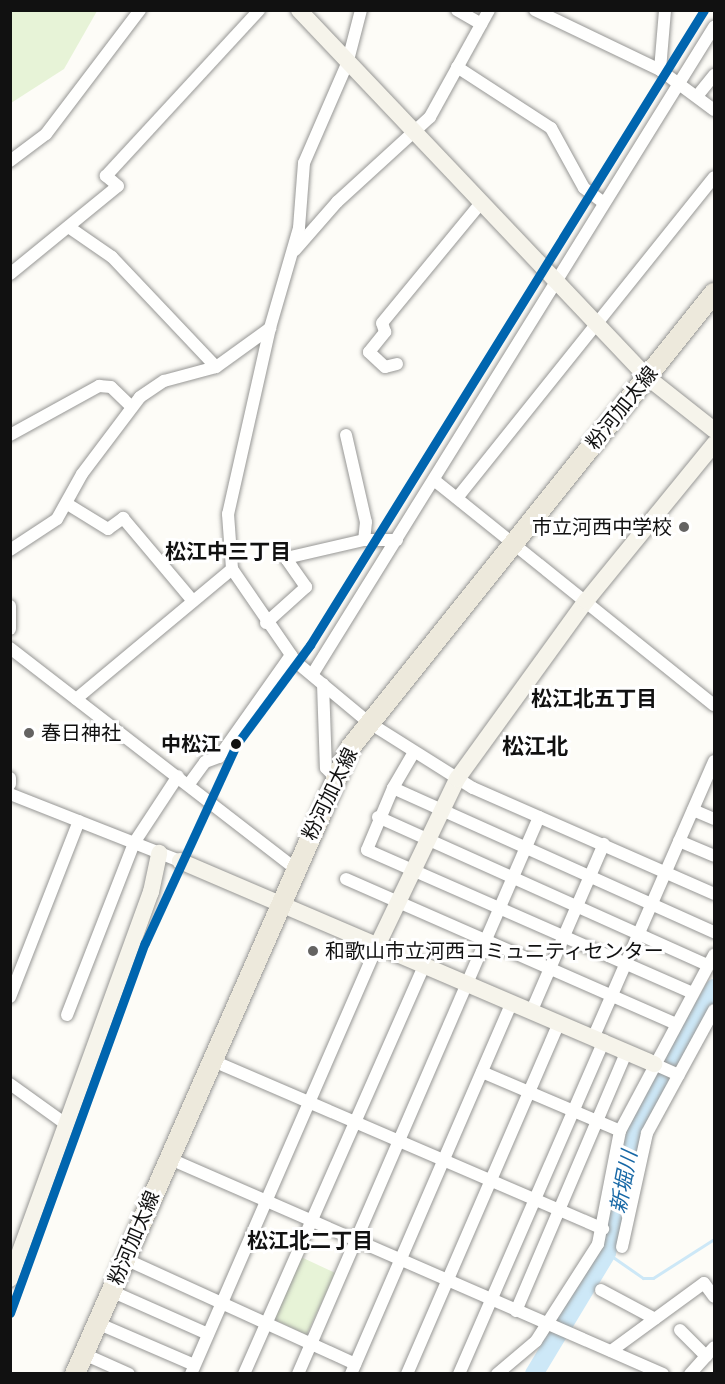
<!DOCTYPE html>
<html>
<head>
<meta charset="utf-8">
<style>
	body { margin:0 }
	#map { position:relative; width:725px; height:1384px; overflow:hidden; background:#fdfcf7; font-family:"Roboto Serif","Noto Sans JP",serif }
	div>[style] { position:absolute }
	[style*='--x'] { left:calc(var(--x)*1px); top:calc(var(--y)*1px); width:calc(var(--w)*1px); rotate:calc(var(--a)*1deg) }
	.green>* { inset:0; background:#e7f3d7; transform-origin:0 0 }
	.stream>* { height:3px; margin:-1.5px; padding:0 1.5px; transform-origin:1.5px; border-radius:1.5px; background:#cde8f7 }
	.river>* { height:18px; margin:-9px; padding:0 9px; transform-origin:9px; border-radius:9px; background:#cde8f7 }
	.roads { filter:drop-shadow(0 0 2px #979795) drop-shadow(0 0 2px #979795) }
	.street>* { height:12px; margin:-6px; padding:0 6px; transform-origin:6px; border-radius:6px; background:#fffffe }
	.secondary>* { height:16px; margin:-8px; padding:0 8px; transform-origin:8px; border-radius:8px; background:#f6f4eb }
	.primary>* { height:20px; margin:-10px; padding:0 10px; transform-origin:10px; border-radius:10px; background:#ede9dc }
	.rail-1>* { height:9px; margin:-4.5px; padding:0 4.5px; transform-origin:4.5px; border-radius:4.5px; background:#0065af }
	.dots>* { width:16px; height:16px; translate:-50% -50%; box-sizing:border-box; border:3px solid #fff; border-radius:50% }
	span { translate:-50% -50%; white-space:nowrap; text-align:center; line-height:1.15; -webkit-text-stroke:6px #fff; paint-order:stroke }
	.street-label { font-size:20px; color:#111 }
	.poi-label { font-size:20px; color:#111 }
	.right { translate:-100% -50%; text-align:right }
	.left { translate:0 -50%; text-align:left }
	.stop-label { font-size:20px; color:#111; font-weight:700 }
	.neighbourhood-label { font-size:21px; color:#111; font-weight:700 }
	.water-label { font-size:21px; color:#1768a6; font-style:italic }
	.quarter-label { font-size:22px; color:#111; font-weight:700 }
	.frame { position:absolute; inset:0; border:12px solid #111; pointer-events:none }
</style>
</head>
<body>
<div id="map">
	<div class="green">
		<div style="clip-path:polygon(11px 10px,97px 11px,64px 69px,11px 103px)"></div>
		<div style="left:301px;top:1257px;width:38px;height:68px;rotate:25deg"></div>
	</div>
	<div class="stream">
		<div style="--x:607;--y:1253;--w:44;--a:34.8"></div>
		<div style="--x:643;--y:1278;--w:10;--a:0"></div>
		<div style="--x:653;--y:1278;--w:72;--a:-32.6"></div>
	</div>
	<div class="river">
		<div style="--x:534;--y:1374;--w:141;--a:-58.9"></div>
		<div style="--x:607;--y:1253;--w:130;--a:-76.6"></div>
		<div style="--x:637;--y:1127;--w:159;--a:-61"></div>
	</div>
	<div class="roads">
		<div class="street">
			<div style="--x:361;--y:10;--w:56;--a:104.5"></div>
			<div style="--x:347;--y:64;--w:108;--a:113.5"></div>
			<div style="--x:304;--y:163;--w:65;--a:94.4"></div>
			<div style="--x:299;--y:228;--w:104;--a:106.2"></div>
			<div style="--x:270;--y:328;--w:191;--a:102.7"></div>
			<div style="--x:228;--y:514;--w:55;--a:85.8"></div>
			<div style="--x:232;--y:569;--w:113;--a:55.5"></div>
			<div style="--x:296;--y:662;--w:94;--a:39.8"></div>
			<div style="--x:368;--y:722;--w:124;--a:32.2"></div>
			<div style="--x:473;--y:788;--w:263;--a:23.7"></div>
			<div style="--x:457;--y:10;--w:28;--a:30"></div>
			<div style="--x:535;--y:10;--w:139;--a:25.6"></div>
			<div style="--x:660;--y:70;--w:67;--a:36.5"></div>
			<div style="--x:457;--y:67;--w:112;--a:33"></div>
			<div style="--x:551;--y:128;--w:68;--a:61.2"></div>
			<div style="--x:584;--y:188;--w:25;--a:37"></div>
			<div style="--x:660;--y:70;--w:60;--a:-85.2"></div>
			<div style="--x:698;--y:95;--w:26;--a:-51"></div>
			<div style="--x:10;--y:161;--w:45;--a:-36.9"></div>
			<div style="--x:46;--y:134;--w:156;--a:-52.8"></div>
			<div style="--x:70;--y:228;--w:51;--a:34.6"></div>
			<div style="--x:112;--y:257;--w:151;--a:46.6"></div>
			<div style="--x:295;--y:250;--w:64;--a:-48.8"></div>
			<div style="--x:337;--y:202;--w:126;--a:-42.4"></div>
			<div style="--x:430;--y:117;--w:122;--a:-61.1"></div>
			<div style="--x:10;--y:274;--w:139;--a:-39.2"></div>
			<div style="--x:118;--y:186;--w:16;--a:-140"></div>
			<div style="--x:106;--y:176;--w:226;--a:-47.3"></div>
			<div style="--x:397;--y:364;--w:12;--a:166"></div>
			<div style="--x:385;--y:367;--w:22;--a:-137"></div>
			<div style="--x:369;--y:352;--w:26;--a:-51"></div>
			<div style="--x:385;--y:332;--w:9;--a:-108"></div>
			<div style="--x:382;--y:323;--w:154;--a:-50.5"></div>
			<div style="--x:10;--y:435;--w:102;--a:-28.8"></div>
			<div style="--x:99;--y:386;--w:12;--a:5"></div>
			<div style="--x:111;--y:387;--w:28;--a:44"></div>
			<div style="--x:346;--y:435;--w:89;--a:77.1"></div>
			<div style="--x:366;--y:522;--w:18;--a:96"></div>
			<div style="--x:364;--y:540;--w:33;--a:0"></div>
			<div style="--x:434;--y:480;--w:359;--a:38.8"></div>
			<div style="--x:457;--y:498;--w:411;--a:-51.3"></div>
			<div style="--x:69;--y:505;--w:46;--a:31.6"></div>
			<div style="--x:108;--y:529;--w:19;--a:-36"></div>
			<div style="--x:123;--y:518;--w:107;--a:49.9"></div>
			<div style="--x:10;--y:550;--w:56;--a:-33.4"></div>
			<div style="--x:57;--y:519;--w:51;--a:-60.9"></div>
			<div style="--x:82;--y:474;--w:96;--a:-53"></div>
			<div style="--x:140;--y:397;--w:29;--a:-34"></div>
			<div style="--x:164;--y:381;--w:54;--a:-15.1"></div>
			<div style="--x:216;--y:367;--w:67;--a:-35.8"></div>
			<div style="--x:10;--y:606;--w:23;--a:90"></div>
			<div style="--x:266;--y:623;--w:54;--a:-42"></div>
			<div style="--x:306;--y:587;--w:35;--a:-125"></div>
			<div style="--x:286;--y:558;--w:80;--a:-13"></div>
			<div style="--x:10;--y:648;--w:360;--a:37.7"></div>
			<div style="--x:312;--y:675;--w:763;--a:-58.19"></div>
			<div style="--x:323;--y:684;--w:84;--a:88"></div>
			<div style="--x:326;--y:768;--w:13;--a:45"></div>
			<div style="--x:76;--y:699;--w:203;--a:-39.8"></div>
			<div style="--x:414;--y:752;--w:42;--a:120.3"></div>
			<div style="--x:393;--y:788;--w:352;--a:24.2"></div>
			<div style="--x:10;--y:778;--w:6;--a:90"></div>
			<div style="--x:189;--y:784;--w:27;--a:-54"></div>
			<div style="--x:205;--y:762;--w:15;--a:-20"></div>
			<div style="--x:219;--y:757;--w:125;--a:-54.8"></div>
			<div style="--x:393;--y:788;--w:67;--a:112.8"></div>
			<div style="--x:367;--y:850;--w:355;--a:23.7"></div>
			<div style="--x:10;--y:794;--w:183;--a:21.5"></div>
			<div style="--x:693;--y:810;--w:23;--a:23"></div>
			<div style="--x:378;--y:817;--w:362;--a:24.2"></div>
			<div style="--x:679;--y:841;--w:38;--a:23"></div>
			<div style="--x:346;--y:879;--w:360;--a:23.7"></div>
			<div style="--x:10;--y:997;--w:189;--a:-68.6"></div>
			<div style="--x:532;--y:1010;--w:181;--a:-66.6"></div>
			<div style="--x:67;--y:1015;--w:185;--a:-68.7"></div>
			<div style="--x:134;--y:843;--w:80;--a:-56.7"></div>
			<div style="--x:594;--y:1036;--w:300;--a:-66.4"></div>
			<div style="--x:211;--y:1060;--w:427;--a:23.3"></div>
			<div style="--x:654;--y:1064;--w:27;--a:24"></div>
			<div style="--x:482;--y:1072;--w:150;--a:23.1"></div>
			<div style="--x:10;--y:1084;--w:70;--a:35.7"></div>
			<div style="--x:168;--y:1158;--w:540;--a:23.57"></div>
			<div style="--x:622;--y:1247;--w:117;--a:-77.6"></div>
			<div style="--x:647;--y:1133;--w:140;--a:-61.4"></div>
			<div style="--x:125;--y:1259;--w:253;--a:24.5"></div>
			<div style="--x:601;--y:1290;--w:61;--a:28.2"></div>
			<div style="--x:111;--y:1291;--w:106;--a:23.9"></div>
			<div style="--x:516;--y:1311;--w:283;--a:-66.9"></div>
			<div style="--x:97;--y:1323;--w:106;--a:23.4"></div>
			<div style="--x:680;--y:1330;--w:37;--a:45"></div>
			<div style="--x:611;--y:1351;--w:115;--a:-36.2"></div>
			<div style="--x:704;--y:1283;--w:17;--a:54"></div>
			<div style="--x:84;--y:1354;--w:49;--a:24"></div>
			<div style="--x:191;--y:1374;--w:471;--a:-66.5"></div>
			<div style="--x:244;--y:1374;--w:449;--a:-66.2"></div>
			<div style="--x:298;--y:1374;--w:607;--a:-66.6"></div>
			<div style="--x:351;--y:1374;--w:405;--a:-66.6"></div>
			<div style="--x:407;--y:1374;--w:383;--a:-66.6"></div>
			<div style="--x:459;--y:1374;--w:364;--a:-66.5"></div>
			<div style="--x:497;--y:1374;--w:51;--a:-40.2"></div>
			<div style="--x:536;--y:1341;--w:115;--a:-57.4"></div>
			<div style="--x:598;--y:1244;--w:115;--a:-79"></div>
			<div style="--x:620;--y:1131;--w:200;--a:-61.9"></div>
			<div style="--x:690;--y:1374;--w:36;--a:-48"></div>
		</div>
		<div class="secondary">
			<div style="--x:299;--y:10;--w:506;--a:46.52"></div>
			<div style="--x:647;--y:377;--w:85;--a:38.3"></div>
			<div style="--x:180;--y:861;--w:516;--a:23.18"></div>
			<div style="--x:379;--y:942;--w:181;--a:-64.4"></div>
			<div style="--x:457;--y:779;--w:220;--a:-54.1"></div>
			<div style="--x:586;--y:601;--w:203;--a:-50.8"></div>
			<div style="--x:10;--y:1279;--w:412;--a:-70"></div>
			<div style="--x:151;--y:892;--w:40;--a:-78"></div>
		</div>
		<div class="primary">
			<div style="--x:75;--y:1374;--w:684;--a:-66.28"></div>
			<div style="--x:350;--y:748;--w:583;--a:-51.34"></div>
		</div>
	</div>
	<div class="rail-1">
		<div style="--x:10;--y:1313;--w:394;--a:-70"></div>
		<div style="--x:145;--y:943;--w:218;--a:-65.3"></div>
		<div style="--x:236;--y:745;--w:124;--a:-53.5"></div>
		<div style="--x:310;--y:645;--w:747;--a:-58.18"></div>
	</div>
	<div class="dots">
		<div style="left:684px;top:527px;background:#646362"></div>
		<div style="left:29px;top:733px;background:#646362"></div>
		<div style="left:236px;top:744px;background:#111"></div>
		<div style="left:313px;top:951px;background:#646362"></div>
	</div>
	<div class="street-label">
		<span style="left:622px;top:408px;rotate:-51deg">粉河加太線</span>
		<span style="left:330px;top:794px;rotate:-64deg">粉河加太線</span>
		<span style="left:134px;top:1238px;rotate:-67deg">粉河加太線</span>
	</div>
	<div class="poi-label">
		<span class="right" style="left:672px;top:527px">市立河西中学校</span>
		<span class="left" style="left:41px;top:733px">春日神社</span>
		<span class="left" style="left:325px;top:951px">和歌山市立河西コミュニティセンター</span>
	</div>
	<div class="stop-label">
		<span class="right" style="left:221px;top:744px">中松江</span>
	</div>
	<div class="neighbourhood-label">
		<span style="left:228px;top:552px">松江中三丁目</span>
		<span style="left:594px;top:699px">松江北五丁目</span>
		<span style="left:310px;top:1241px">松江北二丁目</span>
	</div>
	<div class="water-label">
		<span style="left:624px;top:1182px;rotate:-79deg">新堀川</span>
	</div>
	<div class="quarter-label">
		<span style="left:535px;top:747px">松江北</span>
	</div>
	<div class="frame"></div>
</div>
</body>
</html>
